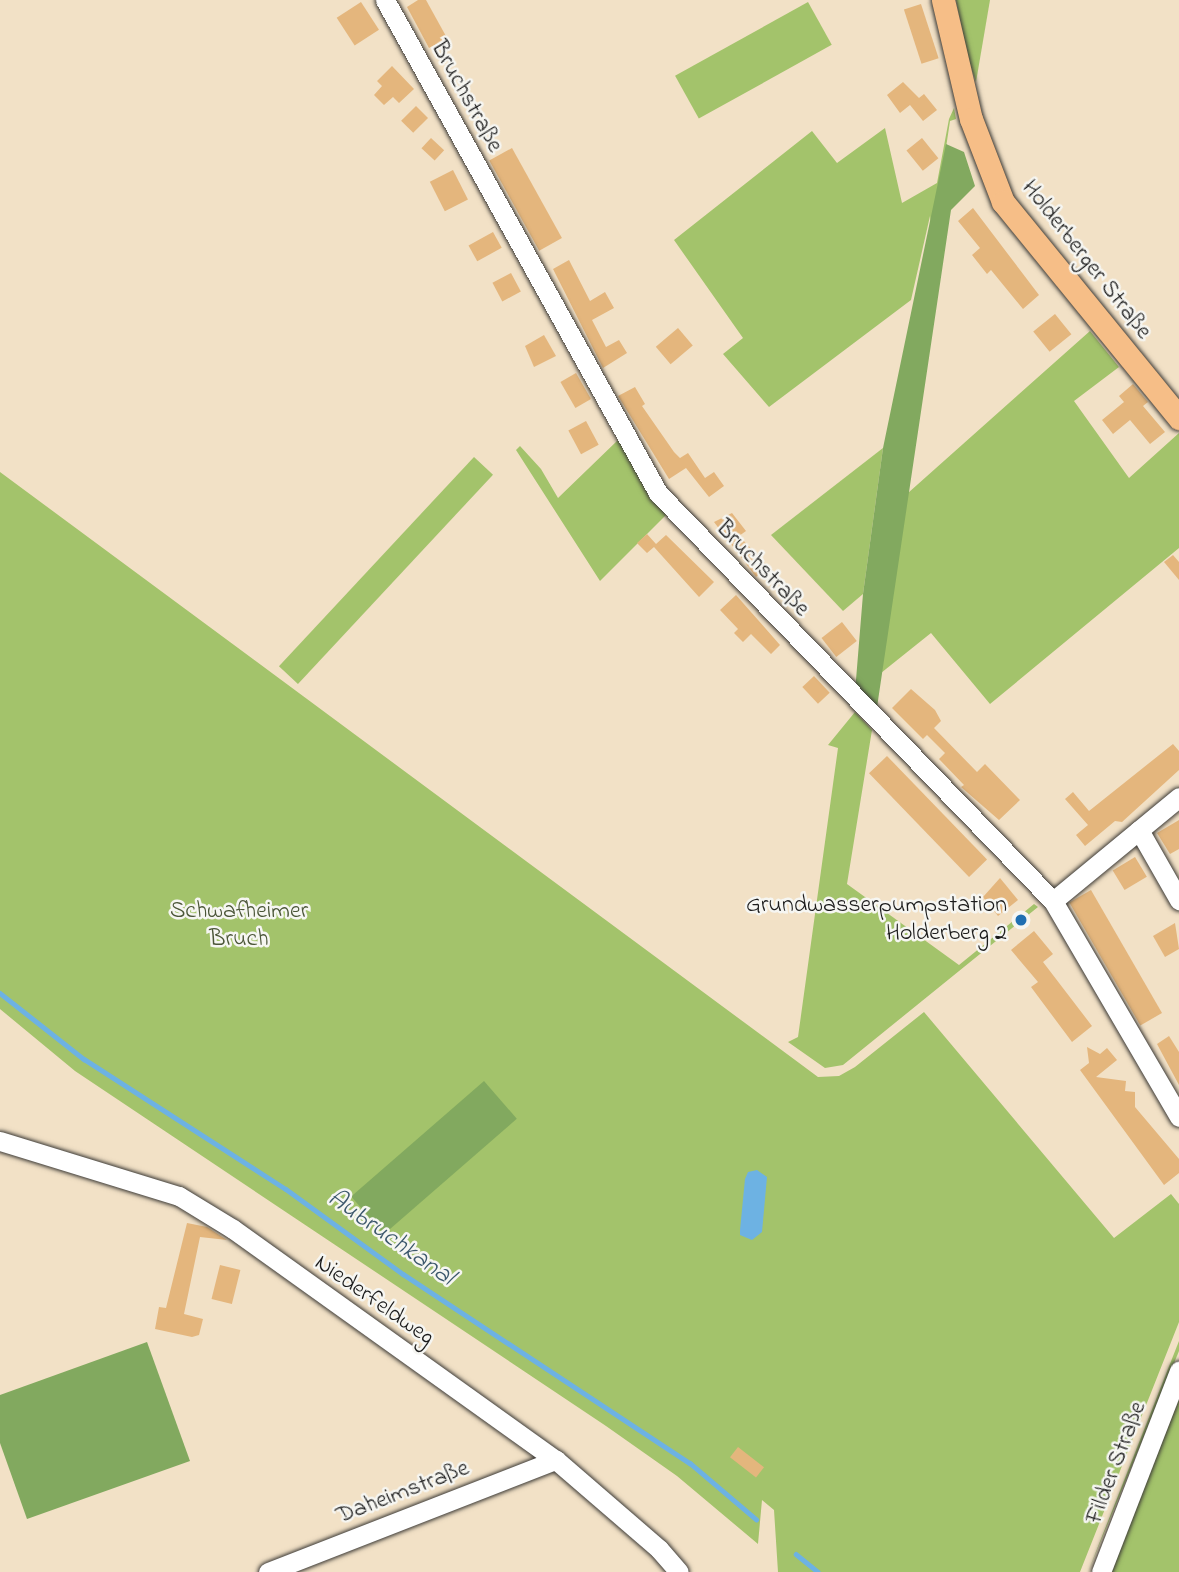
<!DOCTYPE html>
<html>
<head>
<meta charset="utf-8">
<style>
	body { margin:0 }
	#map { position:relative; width:1179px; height:1572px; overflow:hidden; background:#f2e1c6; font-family:"Indie Flower",sans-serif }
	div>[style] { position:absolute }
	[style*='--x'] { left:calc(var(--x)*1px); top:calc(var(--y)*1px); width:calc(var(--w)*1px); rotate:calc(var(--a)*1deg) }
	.green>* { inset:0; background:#a3c36b; transform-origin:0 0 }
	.forest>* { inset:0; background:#82a95f; transform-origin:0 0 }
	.water>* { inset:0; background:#6db2e3 }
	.stream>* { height:4.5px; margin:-2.25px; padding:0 2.25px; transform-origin:2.25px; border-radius:2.25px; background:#6db2e3 }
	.building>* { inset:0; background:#e4b67d; transform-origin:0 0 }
	.roads { filter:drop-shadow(0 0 2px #3c3a36) drop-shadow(0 0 2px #3c3a36) }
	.minor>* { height:19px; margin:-9.5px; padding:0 9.5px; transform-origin:9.5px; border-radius:9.5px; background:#fff }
	.major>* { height:23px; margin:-11.5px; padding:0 11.5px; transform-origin:11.5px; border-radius:11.5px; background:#f6be87 }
	.dots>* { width:19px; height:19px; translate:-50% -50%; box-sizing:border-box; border:4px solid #f6f6f2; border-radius:50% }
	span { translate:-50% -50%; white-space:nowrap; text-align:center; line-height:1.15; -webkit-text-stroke:5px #f6f6f2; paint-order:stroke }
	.street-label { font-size:24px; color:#1c1c1c }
	.poi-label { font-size:24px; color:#1c1c1c }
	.right { translate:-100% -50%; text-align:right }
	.park-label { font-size:24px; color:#4b5638 }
	.water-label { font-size:26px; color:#3c586c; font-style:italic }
</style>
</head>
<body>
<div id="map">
	<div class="green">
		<div style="clip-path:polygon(956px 0,990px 0,976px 82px,968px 58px)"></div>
		<div style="left:808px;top:2px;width:49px;height:152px;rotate:61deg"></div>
		<div style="clip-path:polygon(954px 108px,956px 119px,950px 121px,932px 241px,930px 216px,911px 300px,769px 407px,723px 354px,743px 338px,674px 240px,812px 131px,837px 163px,885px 128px,902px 203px,937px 183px,949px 119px)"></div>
		<div style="clip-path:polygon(1090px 331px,1119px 367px,1074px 401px,1129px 478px,1179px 433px,1179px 548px,990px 704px,931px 633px,881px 673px,908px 493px)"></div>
		<div style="clip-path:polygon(618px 440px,666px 515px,600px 581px,516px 450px,520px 446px,541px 469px,558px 498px)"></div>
		<div style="clip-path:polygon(883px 448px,863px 594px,843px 611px,771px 535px)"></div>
		<div style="left:474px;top:457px;width:26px;height:286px;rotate:43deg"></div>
		<div style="clip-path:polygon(0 472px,818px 1077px,839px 1076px,855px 1067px,924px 1012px,1114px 1238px,1171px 1194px,1179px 1204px,1179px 1322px,1080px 1572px,778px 1572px,774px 1510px,762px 1500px,758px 1544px,677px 1476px,606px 1426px,75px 1071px,0 1009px)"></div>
		<div style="clip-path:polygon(855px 712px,872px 730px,847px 884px,959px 965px,1034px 904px,1038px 907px,843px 1065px,825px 1068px,788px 1042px,798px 1037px,838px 748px,828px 745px)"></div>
		<div style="clip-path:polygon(1179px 1341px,1179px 1351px,1088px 1572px)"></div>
		<div style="clip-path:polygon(1179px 1399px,1179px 1572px,1111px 1572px)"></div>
	</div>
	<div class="forest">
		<div style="clip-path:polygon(946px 144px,964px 152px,975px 186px,951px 210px,876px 714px,855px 692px,863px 594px,883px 448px)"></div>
		<div style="left:484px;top:1081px;width:50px;height:176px;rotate:49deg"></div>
		<div style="clip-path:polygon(147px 1342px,190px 1461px,27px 1519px,0 1443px,0 1395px)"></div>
	</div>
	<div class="water">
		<div style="clip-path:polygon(757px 1170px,767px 1177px,762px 1232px,752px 1240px,740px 1235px,740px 1230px,745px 1179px,748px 1172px)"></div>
	</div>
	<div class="stream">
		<div style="--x:0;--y:993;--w:107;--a:38.2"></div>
		<div style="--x:84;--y:1059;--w:240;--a:32.8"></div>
		<div style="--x:286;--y:1189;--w:145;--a:36"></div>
		<div style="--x:403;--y:1274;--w:344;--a:33.4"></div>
		<div style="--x:690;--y:1463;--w:87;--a:40.3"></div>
		<div style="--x:796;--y:1554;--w:28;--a:39"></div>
	</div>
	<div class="building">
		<div style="clip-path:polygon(418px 0,426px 0,447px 38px,429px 48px,407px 7px)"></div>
		<div style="left:361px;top:2px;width:33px;height:29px;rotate:57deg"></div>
		<div style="left:921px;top:4px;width:57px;height:18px;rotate:72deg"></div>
		<div style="clip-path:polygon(392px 66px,414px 89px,399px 103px,393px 97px,384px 105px,374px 95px,382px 86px,377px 81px)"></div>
		<div style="clip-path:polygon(903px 82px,919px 98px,924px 94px,937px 110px,923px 121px,910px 105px,900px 113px,887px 95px)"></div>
		<div style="left:416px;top:106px;width:17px;height:21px;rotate:45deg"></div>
		<div style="left:431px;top:138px;width:18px;height:14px;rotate:43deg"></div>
		<div style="left:922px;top:138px;width:26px;height:20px;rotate:51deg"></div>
		<div style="left:512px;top:148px;width:103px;height:26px;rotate:61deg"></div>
		<div style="left:453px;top:170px;width:33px;height:26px;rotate:63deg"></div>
		<div style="clip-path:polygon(973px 208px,1039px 295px,1023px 309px,991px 270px,987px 274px,972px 255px,980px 248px,958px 221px)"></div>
		<div style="left:493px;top:232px;width:18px;height:28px;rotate:61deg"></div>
		<div style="clip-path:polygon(569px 260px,590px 301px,605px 292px,614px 308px,592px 320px,606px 347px,619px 340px,627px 353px,603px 368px,553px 269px)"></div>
		<div style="left:511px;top:273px;width:21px;height:21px;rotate:62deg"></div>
		<div style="left:1055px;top:314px;width:26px;height:28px;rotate:51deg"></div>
		<div style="left:678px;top:328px;width:23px;height:29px;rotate:50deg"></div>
		<div style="clip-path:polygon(544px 335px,556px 356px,534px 367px,525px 346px)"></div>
		<div style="left:576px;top:373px;width:30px;height:18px;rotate:60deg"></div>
		<div style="clip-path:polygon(1133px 384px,1148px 402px,1143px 406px,1165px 432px,1150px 444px,1130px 420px,1113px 434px,1102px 420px,1124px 402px,1119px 396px)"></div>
		<div style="clip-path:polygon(635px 387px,645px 404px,642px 406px,674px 452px,680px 458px,688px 453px,705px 478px,714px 472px,724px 486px,709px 497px,686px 468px,669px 479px,618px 396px)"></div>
		<div style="left:586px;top:421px;width:27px;height:20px;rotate:62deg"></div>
		<div style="clip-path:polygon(732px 513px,746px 531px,739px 536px,768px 566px,756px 577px,714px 522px)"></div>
		<div style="clip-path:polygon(647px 534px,656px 544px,666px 535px,714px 582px,699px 597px,654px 547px,647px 553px,637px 543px)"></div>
		<div style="clip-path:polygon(1173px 555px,1179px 562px,1179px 580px,1164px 562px)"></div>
		<div style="clip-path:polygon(736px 595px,780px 645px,771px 654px,751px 634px,743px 642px,734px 633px,738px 629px,720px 610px)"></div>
		<div style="left:842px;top:622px;width:24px;height:26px;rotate:52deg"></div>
		<div style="left:814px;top:676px;width:23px;height:16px;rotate:47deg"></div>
		<div style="clip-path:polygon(911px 689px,935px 710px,941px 721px,934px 728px,977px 772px,985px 764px,1020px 800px,999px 820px,961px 787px,964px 785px,939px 759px,945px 753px,927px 735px,923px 739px,892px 708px)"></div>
		<div style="clip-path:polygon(1173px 744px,1179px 751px,1179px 770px,1122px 822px,1115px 821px,1085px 846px,1076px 835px,1088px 825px,1065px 799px,1073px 792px,1089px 811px)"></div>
		<div style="left:887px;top:756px;width:144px;height:25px;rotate:46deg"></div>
		<div style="clip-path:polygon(1179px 820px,1179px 849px,1170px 854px,1157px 833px)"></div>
		<div style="left:1135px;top:857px;width:23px;height:26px;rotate:59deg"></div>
		<div style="clip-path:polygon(1000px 878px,1018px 900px,998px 916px,983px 897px)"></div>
		<div style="left:1091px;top:890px;width:142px;height:25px;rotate:60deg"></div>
		<div style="clip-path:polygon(1175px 923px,1179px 949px,1165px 957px,1153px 936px)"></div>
		<div style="clip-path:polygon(1034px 931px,1053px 954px,1043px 962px,1092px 1026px,1072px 1042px,1031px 987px,1038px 982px,1011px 950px)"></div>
		<div style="clip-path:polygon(1169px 1036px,1179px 1052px,1179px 1085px,1157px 1044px)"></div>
		<div style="clip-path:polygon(1087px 1047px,1100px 1054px,1107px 1048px,1117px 1060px,1096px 1077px,1126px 1081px,1125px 1091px,1135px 1092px,1135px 1107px,1179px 1159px,1179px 1173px,1164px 1185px,1080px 1070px,1089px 1063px)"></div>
		<div style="clip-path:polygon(187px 1223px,207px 1227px,227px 1240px,200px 1237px,184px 1314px,203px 1319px,199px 1335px,192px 1337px,155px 1329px,159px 1307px,166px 1308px)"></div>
		<div style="left:220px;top:1265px;width:21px;height:35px;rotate:14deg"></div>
		<div style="left:738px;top:1447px;width:33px;height:13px;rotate:38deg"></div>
	</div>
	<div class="roads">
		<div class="minor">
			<div style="--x:385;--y:0;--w:564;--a:61.02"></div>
			<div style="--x:658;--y:493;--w:568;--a:45.93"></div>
			<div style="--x:1053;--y:901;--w:250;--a:59.7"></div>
			<div style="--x:1139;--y:830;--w:81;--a:60.3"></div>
			<div style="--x:1053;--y:901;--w:163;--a:-39.5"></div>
			<div style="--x:0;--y:1141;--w:187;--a:17.1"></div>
			<div style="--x:179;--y:1196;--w:63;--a:31.4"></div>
			<div style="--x:233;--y:1229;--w:397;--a:35.6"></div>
			<div style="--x:556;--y:1460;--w:136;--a:40.8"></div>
			<div style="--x:659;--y:1549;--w:30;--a:49"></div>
			<div style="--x:268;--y:1572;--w:309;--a:-21.3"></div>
			<div style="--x:1101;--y:1572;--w:216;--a:-68.8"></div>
		</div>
		<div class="major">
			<div style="--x:943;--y:0;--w:122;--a:76.8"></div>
			<div style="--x:971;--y:119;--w:89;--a:68.9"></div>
			<div style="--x:1003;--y:202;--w:279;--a:50.8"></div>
		</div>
	</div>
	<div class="dots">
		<div style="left:1021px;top:920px;background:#1f6fb2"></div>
	</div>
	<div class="street-label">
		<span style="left:466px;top:97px;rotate:61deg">Bruchstraße</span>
		<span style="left:1086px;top:260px;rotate:52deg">Holderberger Straße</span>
		<span style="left:762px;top:569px;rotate:46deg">Bruchstraße</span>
		<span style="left:374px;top:1301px;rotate:35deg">Niederfeldweg</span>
		<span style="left:1117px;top:1463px;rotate:-69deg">Filder Straße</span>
		<span style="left:403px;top:1493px;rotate:-21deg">Daheimstraße</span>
	</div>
	<div class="poi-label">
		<span class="right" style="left:1007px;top:920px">Grundwasserpumpstation<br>Holderberg 2</span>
	</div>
	<div class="park-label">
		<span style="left:239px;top:926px">Schwafheimer<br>Bruch</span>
	</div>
	<div class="water-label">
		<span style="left:390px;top:1239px;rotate:35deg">Aubruchkanal</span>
	</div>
</div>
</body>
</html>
